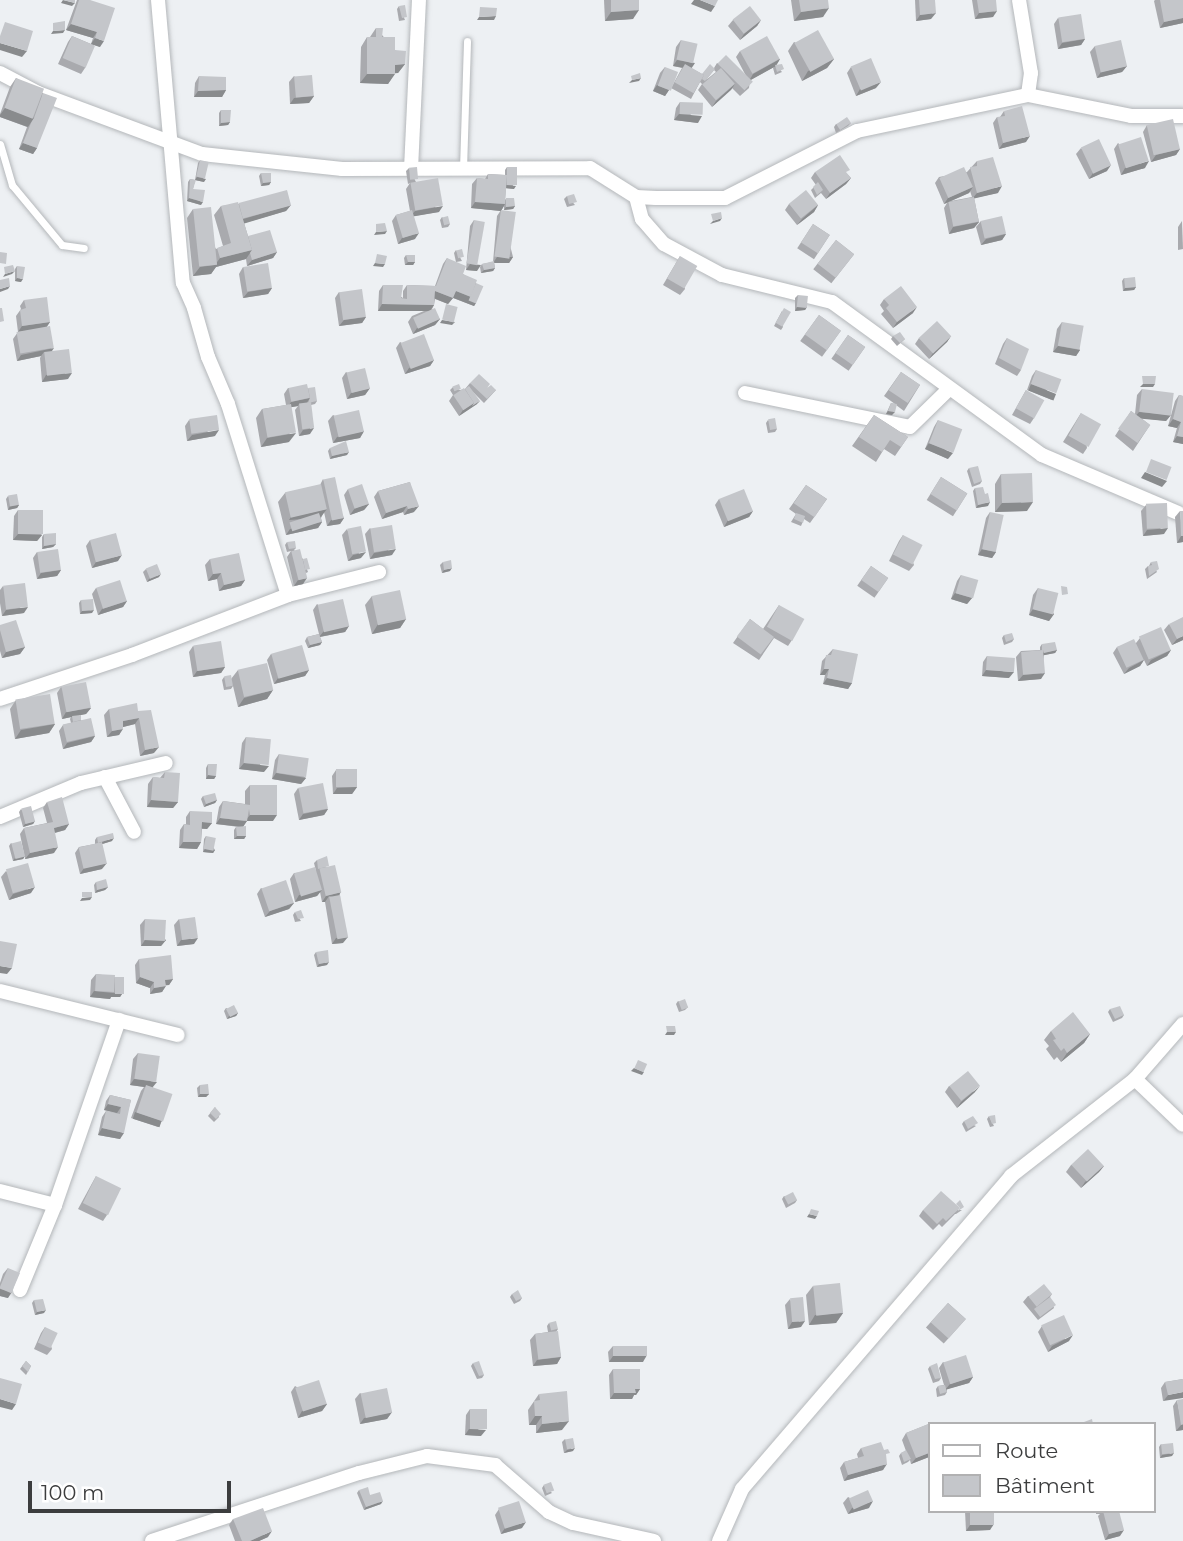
<!DOCTYPE html>
<html>
<head>
<meta charset="utf-8">
<style>
	body { margin:0 }
	#map { position:relative; width:1183px; height:1541px; overflow:hidden; background:#edf0f3; font-family:Montserrat,sans-serif }
	div>[style] { position:absolute }
	[style*='--x'] { left:calc(var(--x)*1px); top:calc(var(--y)*1px); width:calc(var(--w)*1px); rotate:calc(var(--a)*1deg) }
	.roads { filter:drop-shadow(0 0 2px #b4b7ba) drop-shadow(0 0 2px #b4b7ba) }
	.lane>* { height:7px; margin:-3.5px; padding:0 3.5px; transform-origin:3.5px; border-radius:3.5px; background:#fff }
	.street>* { height:14px; margin:-7px; padding:0 7px; transform-origin:7px; border-radius:7px; background:#fff }
	.wall>* { inset:0; background:#a9aaae; transform-origin:0 0 }
	.shaded-wall>* { inset:0; background:#898b8d; transform-origin:0 0 }
	.building>* { inset:0; background:#c4c6ca; transform-origin:0 0 }
	span { translate:-50% -50%; white-space:nowrap; text-align:center; line-height:1.15; -webkit-text-stroke:5px #fff; paint-order:stroke }
	.legend { position:absolute; left:928px; top:1422px; width:228px; height:91px; box-sizing:border-box; background:#fff; border:2px solid #b1b1b2; margin:0; padding:9px 12px; list-style:none; font-size:21px; color:#3c3d3e }
	.legend li { display:flex; align-items:center; gap:14px; height:35px }
	.legend b { width:35px; border:2px solid #b1b1b2 }
	.scale { position:absolute; left:28px; top:1481px; width:203px; height:32px; box-sizing:border-box; border:4px solid #3c3d3e; border-top:0; padding-left:9px; font-size:21px; line-height:24px; white-space:nowrap; color:#3c3d3e; -webkit-text-stroke:5px #fff; paint-order:stroke }
</style>
</head>
<body>
<div id="map">
	<div class="roads">
		<div class="lane">
			<div style="--x:0;--y:144;--w:43;--a:73.7"></div>
			<div style="--x:12;--y:185;--w:78;--a:50.2"></div>
			<div style="--x:62;--y:245;--w:22;--a:8"></div>
			<div style="--x:463;--y:169;--w:128;--a:-88.2"></div>
		</div>
		<div class="street">
			<div style="--x:158;--y:0;--w:284;--a:85"></div>
			<div style="--x:183;--y:283;--w:27;--a:66"></div>
			<div style="--x:194;--y:308;--w:51;--a:74.1"></div>
			<div style="--x:208;--y:357;--w:51;--a:66.9"></div>
			<div style="--x:228;--y:404;--w:200;--a:72.6"></div>
			<div style="--x:1019;--y:0;--w:74;--a:80.7"></div>
			<div style="--x:1031;--y:73;--w:22;--a:98"></div>
			<div style="--x:0;--y:73;--w:43;--a:27.8"></div>
			<div style="--x:38;--y:93;--w:175;--a:20.4"></div>
			<div style="--x:202;--y:154;--w:141;--a:6.1"></div>
			<div style="--x:342;--y:169;--w:248;--a:-0.2"></div>
			<div style="--x:590;--y:168;--w:54;--a:32.2"></div>
			<div style="--x:636;--y:197;--w:20;--a:3"></div>
			<div style="--x:656;--y:198;--w:69;--a:0"></div>
			<div style="--x:725;--y:198;--w:148;--a:-26.9"></div>
			<div style="--x:857;--y:131;--w:175;--a:-11.9"></div>
			<div style="--x:1028;--y:95;--w:105;--a:11.5"></div>
			<div style="--x:1131;--y:116;--w:52;--a:0"></div>
			<div style="--x:411;--y:169;--w:169;--a:-87.3"></div>
			<div style="--x:636;--y:197;--w:23;--a:75"></div>
			<div style="--x:642;--y:219;--w:33;--a:49"></div>
			<div style="--x:664;--y:244;--w:66;--a:28.1"></div>
			<div style="--x:722;--y:275;--w:113;--a:13.8"></div>
			<div style="--x:832;--y:302;--w:260;--a:36.1"></div>
			<div style="--x:1042;--y:455;--w:148;--a:23.1"></div>
			<div style="--x:745;--y:393;--w:168;--a:11.6"></div>
			<div style="--x:910;--y:427;--w:54;--a:-44.3"></div>
			<div style="--x:0;--y:699;--w:139;--a:-18.4"></div>
			<div style="--x:132;--y:655;--w:167;--a:-21"></div>
			<div style="--x:288;--y:595;--w:94;--a:-14.2"></div>
			<div style="--x:105;--y:777;--w:62;--a:62.2"></div>
			<div style="--x:0;--y:817;--w:88;--a:-22.8"></div>
			<div style="--x:81;--y:783;--w:87;--a:-13.2"></div>
			<div style="--x:0;--y:991;--w:183;--a:13.9"></div>
			<div style="--x:1135;--y:1079;--w:66;--a:43.8"></div>
			<div style="--x:0;--y:1191;--w:57;--a:14.3"></div>
			<div style="--x:20;--y:1290;--w:92;--a:-67.6"></div>
			<div style="--x:55;--y:1205;--w:196;--a:-70.9"></div>
			<div style="--x:152;--y:1541;--w:218;--a:-18.2"></div>
			<div style="--x:359;--y:1473;--w:70;--a:-14"></div>
			<div style="--x:427;--y:1456;--w:69;--a:7.5"></div>
			<div style="--x:495;--y:1465;--w:72;--a:41"></div>
			<div style="--x:549;--y:1512;--w:26;--a:25"></div>
			<div style="--x:573;--y:1523;--w:83;--a:12.5"></div>
			<div style="--x:719;--y:1541;--w:57;--a:-66.1"></div>
			<div style="--x:742;--y:1489;--w:413;--a:-49.3"></div>
			<div style="--x:1011;--y:1176;--w:157;--a:-38"></div>
			<div style="--x:1135;--y:1079;--w:73;--a:-48.9"></div>
		</div>
	</div>
	<div class="wall">
		<div style="clip-path:polygon(77px 0,90px 0,100px 47px,94px 45px,85px 68px,81px 74px,58px 64px,68px 42px,72px 36px,91px 44px,93px 38px,66px 30px)"></div>
		<div style="clip-path:polygon(604px 0,639px 0,633px 19px,605px 21px)"></div>
		<div style="clip-path:polygon(791px 0,828px 0,823px 17px,794px 21px)"></div>
		<div style="clip-path:polygon(915px 0,935px 0,931px 19px,916px 21px)"></div>
		<div style="clip-path:polygon(972px 0,996px 0,993px 17px,975px 19px)"></div>
		<div style="clip-path:polygon(1155px 0,1183px 0,1183px 23px,1160px 28px,1154px 1px)"></div>
		<div style="clip-path:polygon(399px 6px,405px 20px,399px 21px,397px 9px)"></div>
		<div style="clip-path:polygon(1058px 18px,1085px 39px,1081px 45px,1058px 49px,1054px 24px)"></div>
		<div style="clip-path:polygon(733px 20px,761px 20px,757px 26px,740px 40px,728px 26px)"></div>
		<div style="clip-path:polygon(376px 28px,395px 50px,405px 64px,398px 73px,395px 73px,388px 84px,360px 83px,361px 47px,367px 37px,370px 37px)"></div>
		<div style="clip-path:polygon(evenodd,681px 40px,691px 68px,702px 74px,714px 68px,717px 63px,746px 76px,736px 57px,740px 51px,780px 59px,776px 65px,782px 72px,775px 75px,773px 68px,774px 67px,750px 80px,749px 88px,740px 96px,732px 88px,712px 107px,698px 90px,702px 84px,700px 82px,691px 99px,671px 88px,682px 68px,673px 66px,676px 47px,681px 40px,714px 70px,716px 72px,706px 80px,714px 70px)"></div>
		<div style="clip-path:polygon(794px 42px,834px 59px,827px 68px,802px 81px,788px 51px)"></div>
		<div style="clip-path:polygon(1095px 46px,1127px 66px,1122px 72px,1097px 78px,1090px 52px)"></div>
		<div style="clip-path:polygon(665px 67px,669px 90px,665px 96px,653px 91px,660px 73px)"></div>
		<div style="clip-path:polygon(851px 67px,876px 88px,856px 96px,847px 73px)"></div>
		<div style="clip-path:polygon(199px 76px,226px 90px,222px 97px,194px 97px,195px 83px)"></div>
		<div style="clip-path:polygon(294px 76px,314px 96px,309px 103px,290px 104px,289px 82px)"></div>
		<div style="clip-path:polygon(16px 78px,43px 93px,37px 148px,33px 154px,19px 149px,27px 127px,0 117px,0 114px,10px 87px)"></div>
		<div style="clip-path:polygon(680px 102px,698px 123px,674px 120px,676px 108px)"></div>
		<div style="clip-path:polygon(221px 110px,230px 122px,228px 125px,219px 126px,219px 113px)"></div>
		<div style="clip-path:polygon(1004px 111px,1026px 142px,999px 149px,993px 123px,997px 117px,1000px 117px)"></div>
		<div style="clip-path:polygon(851px 123px,848px 126px,836px 133px,834px 127px,836px 124px)"></div>
		<div style="clip-path:polygon(1147px 125px,1180px 149px,1176px 155px,1151px 162px,1143px 132px)"></div>
		<div style="clip-path:polygon(1118px 143px,1145px 168px,1121px 175px,1114px 149px)"></div>
		<div style="clip-path:polygon(1081px 148px,1107px 171px,1089px 179px,1076px 154px)"></div>
		<div style="clip-path:polygon(200px 160px,204px 182px,195px 180px,193px 189px,201px 205px,187px 201px,188px 182px,190px 179px,195px 180px,198px 163px)"></div>
		<div style="clip-path:polygon(evenodd,977px 161px,998px 193px,974px 198px,979px 222px,974px 228px,949px 234px,944px 208px,947px 203px,944px 204px,935px 183px,939px 177px,967px 172px,977px 161px,970px 191px,972px 197px,951px 201px,969px 193px,970px 191px)"></div>
		<div style="clip-path:polygon(507px 167px,514px 189px,506px 188px,505px 199px,515px 206px,513px 209px,504px 210px,504px 206px,501px 211px,471px 208px,472px 184px,477px 178px,485px 179px,488px 174px,505px 175px,505px 170px)"></div>
		<div style="clip-path:polygon(409px 168px,416px 182px,439px 212px,414px 216px,415px 239px,398px 244px,392px 221px,396px 215px,410px 211px,406px 189px,410px 183px,408px 184px,406px 171px)"></div>
		<div style="clip-path:polygon(815px 172px,847px 174px,851px 178px,846px 184px,826px 199px,821px 193px,815px 198px,811px 190px,816px 185px,811px 178px)"></div>
		<div style="clip-path:polygon(261px 173px,271px 182px,269px 185px,261px 186px,259px 176px)"></div>
		<div style="clip-path:polygon(567px 196px,575px 205px,567px 207px,564px 199px)"></div>
		<div style="clip-path:polygon(239px 204px,291px 205px,286px 211px,244px 223px,248px 236px,277px 252px,273px 258px,247px 266px,246px 259px,216px 267px,211px 274px,193px 276px,187px 218px,193px 209px,216px 249px,223px 246px,214px 215px,221px 206px)"></div>
		<div style="clip-path:polygon(789px 204px,818px 205px,814px 212px,797px 225px,785px 210px)"></div>
		<div style="clip-path:polygon(501px 210px,513px 257px,509px 263px,494px 263px,495px 268px,493px 271px,481px 273px,480px 267px,482px 264px,493px 262px,497px 216px)"></div>
		<div style="clip-path:polygon(442px 217px,450px 224px,448px 227px,442px 228px,440px 220px)"></div>
		<div style="clip-path:polygon(474px 220px,477px 271px,466px 270px,470px 226px)"></div>
		<div style="clip-path:polygon(981px 221px,1006px 234px,1002px 240px,981px 245px,976px 227px)"></div>
		<div style="clip-path:polygon(1182px 221px,1183px 249px,1178px 250px,1178px 227px)"></div>
		<div style="left:813px;top:224px;width:20px;height:29px;rotate:33deg"></div>
		<div style="left:836px;top:240px;width:23px;height:37px;rotate:38deg"></div>
		<div style="clip-path:polygon(456px 250px,462px 261px,456px 262px,454px 253px)"></div>
		<div style="clip-path:polygon(406px 255px,415px 262px,413px 265px,405px 265px,404px 258px)"></div>
		<div style="clip-path:polygon(680px 256px,685px 289px,680px 295px,663px 285px)"></div>
		<div style="clip-path:polygon(447px 258px,463px 274px,476px 283px,476px 303px,474px 306px,453px 298px,448px 304px,435px 299px,434px 305px,432px 309px,440px 319px,435px 325px,413px 334px,408px 322px,412px 316px,424px 311px,378px 311px,379px 291px,383px 285px,403px 298px,403px 291px,407px 285px,435px 286px,443px 264px)"></div>
		<div style="clip-path:polygon(17px 266px,21px 282px,15px 281px,15px 269px)"></div>
		<div style="clip-path:polygon(243px 267px,272px 288px,268px 294px,243px 298px,239px 274px)"></div>
		<div style="clip-path:polygon(1124px 278px,1136px 287px,1134px 290px,1123px 291px,1122px 281px)"></div>
		<div style="clip-path:polygon(339px 292px,366px 317px,362px 323px,339px 326px,335px 298px)"></div>
		<div style="clip-path:polygon(798px 295px,807px 307px,805px 310px,795px 311px,795px 298px)"></div>
		<div style="clip-path:polygon(884px 299px,913px 313px,893px 328px,881px 314px,884px 311px,880px 305px)"></div>
		<div style="clip-path:polygon(24px 300px,50px 322px,47px 326px,52px 351px,68px 379px,42px 382px,40px 358px,41px 356px,17px 361px,13px 339px,18px 332px,16px 316px,21px 309px,20px 306px)"></div>
		<div style="clip-path:polygon(782px 311px,783px 327px,781px 330px,774px 326px)"></div>
		<div style="left:819px;top:315px;width:27px;height:32px;rotate:36deg"></div>
		<div style="clip-path:polygon(1062px 322px,1080px 350px,1076px 356px,1053px 352px,1057px 329px)"></div>
		<div style="left:848px;top:335px;width:21px;height:29px;rotate:35deg"></div>
		<div style="clip-path:polygon(893px 336px,905px 339px,897px 346px,891px 339px)"></div>
		<div style="clip-path:polygon(951px 336px,947px 342px,929px 359px,915px 344px,919px 338px)"></div>
		<div style="clip-path:polygon(1007px 338px,1021px 370px,1017px 376px,995px 364px,1003px 344px)"></div>
		<div style="clip-path:polygon(400px 342px,434px 360px,430px 366px,405px 374px,396px 348px)"></div>
		<div style="clip-path:polygon(1036px 370px,1052px 400px,1027px 390px,1032px 376px)"></div>
		<div style="clip-path:polygon(346px 372px,370px 388px,365px 395px,347px 399px,342px 378px)"></div>
		<div style="clip-path:polygon(901px 372px,920px 385px,904px 411px,896px 405px,892px 415px,886px 414px,891px 403px,895px 404px,884px 396px)"></div>
		<div style="clip-path:polygon(470px 383px,496px 390px,484px 403px,473px 392px,477px 404px,459px 416px,449px 401px,453px 395px,450px 390px,453px 387px,460px 390px,465px 389px)"></div>
		<div style="clip-path:polygon(288px 388px,308px 388px,317px 401px,315px 404px,311px 405px,310px 434px,299px 436px,295px 410px,298px 406px,291px 407px,289px 442px,261px 447px,256px 418px,262px 409px,286px 405px,284px 394px)"></div>
		<div style="clip-path:polygon(1142px 389px,1171px 415px,1166px 421px,1141px 418px,1150px 425px,1133px 451px,1115px 436px,1131px 411px,1135px 414px,1137px 395px)"></div>
		<div style="clip-path:polygon(1026px 390px,1034px 418px,1030px 424px,1012px 415px)"></div>
		<div style="clip-path:polygon(1179px 395px,1183px 396px,1183px 444px,1173px 442px,1177px 428px,1168px 426px,1175px 401px)"></div>
		<div style="clip-path:polygon(1081px 413px,1087px 448px,1083px 454px,1063px 442px)"></div>
		<div style="clip-path:polygon(333px 415px,364px 431px,360px 438px,333px 443px,328px 421px)"></div>
		<div style="clip-path:polygon(874px 415px,908px 437px,895px 456px,884px 449px,876px 462px,852px 446px)"></div>
		<div style="clip-path:polygon(189px 420px,215px 436px,187px 441px,185px 426px)"></div>
		<div style="clip-path:polygon(768px 420px,777px 429px,775px 432px,768px 433px,766px 423px)"></div>
		<div style="clip-path:polygon(938px 420px,948px 459px,925px 449px,934px 427px)"></div>
		<div style="clip-path:polygon(330px 448px,347px 455px,330px 459px,328px 451px)"></div>
		<div style="clip-path:polygon(969px 468px,982px 481px,980px 484px,972px 487px,967px 471px)"></div>
		<div style="clip-path:polygon(1001px 474px,1027px 511px,995px 512px,995px 484px)"></div>
		<div style="left:941px;top:477px;width:31px;height:27px;rotate:32deg"></div>
		<div style="clip-path:polygon(323px 479px,344px 518px,340px 524px,327px 526px,324px 512px,321px 518px,322px 522px,318px 528px,286px 535px,278px 502px,285px 493px,320px 485px)"></div>
		<div style="clip-path:polygon(410px 482px,414px 512px,404px 515px,403px 512px,382px 519px,374px 497px,378px 491px)"></div>
		<div style="clip-path:polygon(806px 485px,827px 499px,810px 523px,804px 519px,801px 526px,791px 522px,796px 514px,789px 509px)"></div>
		<div style="clip-path:polygon(975px 488px,988px 506px,976px 508px,973px 491px)"></div>
		<div style="clip-path:polygon(348px 489px,369px 504px,364px 510px,350px 515px,344px 495px)"></div>
		<div style="clip-path:polygon(8px 496px,19px 505px,17px 508px,8px 510px,6px 499px)"></div>
		<div style="clip-path:polygon(719px 499px,753px 511px,749px 517px,724px 527px,715px 505px)"></div>
		<div style="clip-path:polygon(1146px 505px,1164px 534px,1143px 536px,1141px 511px)"></div>
		<div style="clip-path:polygon(18px 510px,42px 535px,37px 541px,13px 540px,14px 516px)"></div>
		<div style="clip-path:polygon(1180px 511px,1183px 542px,1177px 543px,1175px 517px)"></div>
		<div style="clip-path:polygon(990px 512px,996px 552px,992px 558px,978px 555px,986px 518px)"></div>
		<div style="clip-path:polygon(370px 528px,392px 555px,370px 559px,365px 534px)"></div>
		<div style="clip-path:polygon(347px 529px,361px 558px,348px 561px,342px 535px)"></div>
		<div style="clip-path:polygon(44px 534px,56px 544px,53px 547px,42px 549px,42px 537px)"></div>
		<div style="clip-path:polygon(903px 535px,914px 565px,909px 571px,889px 561px,899px 541px)"></div>
		<div style="clip-path:polygon(90px 540px,118px 561px,92px 568px,86px 546px)"></div>
		<div style="clip-path:polygon(287px 542px,296px 548px,294px 550px,303px 559px,308px 572px,306px 573px,303px 584px,294px 586px,287px 557px,291px 551px,287px 552px,285px 545px)"></div>
		<div style="clip-path:polygon(37px 552px,61px 570px,57px 576px,37px 579px,33px 558px)"></div>
		<div style="clip-path:polygon(210px 559px,245px 580px,241px 586px,219px 591px,217px 579px,208px 581px,205px 565px)"></div>
		<div style="clip-path:polygon(443px 562px,450px 571px,442px 573px,440px 565px)"></div>
		<div style="clip-path:polygon(1151px 562px,1157px 572px,1147px 579px,1145px 569px,1148px 566px,1149px 566px)"></div>
		<div style="left:871px;top:566px;width:21px;height:24px;rotate:35deg"></div>
		<div style="clip-path:polygon(146px 569px,159px 577px,147px 582px,143px 572px)"></div>
		<div style="clip-path:polygon(961px 575px,972px 598px,967px 604px,951px 599px,957px 581px)"></div>
		<div style="clip-path:polygon(3px 586px,24px 613px,2px 616px,0 603px,0 590px)"></div>
		<div style="clip-path:polygon(96px 588px,127px 601px,123px 607px,98px 615px,92px 594px)"></div>
		<div style="clip-path:polygon(1038px 588px,1054px 614px,1049px 621px,1029px 615px,1033px 595px)"></div>
		<div style="clip-path:polygon(372px 596px,406px 619px,400px 628px,372px 634px,365px 605px)"></div>
		<div style="clip-path:polygon(81px 600px,92px 613px,80px 614px,79px 603px)"></div>
		<div style="clip-path:polygon(317px 604px,349px 626px,345px 632px,320px 637px,322px 642px,320px 645px,308px 648px,305px 641px,307px 637px,319px 634px,313px 610px)"></div>
		<div style="clip-path:polygon(779px 605px,792px 640px,788px 646px,774px 638px,759px 660px,733px 643px,750px 619px,763px 629px)"></div>
		<div style="clip-path:polygon(1169px 624px,1183px 640px,1172px 645px,1164px 630px)"></div>
		<div style="clip-path:polygon(0 625px,25px 647px,20px 654px,2px 658px,0 651px)"></div>
		<div style="clip-path:polygon(1004px 635px,1014px 639px,1012px 642px,1004px 645px,1002px 638px)"></div>
		<div style="clip-path:polygon(1140px 638px,1171px 650px,1167px 656px,1147px 666px,1144px 660px,1140px 666px,1124px 674px,1113px 653px,1117px 647px,1136px 643px)"></div>
		<div style="clip-path:polygon(1042px 644px,1057px 650px,1055px 653px,1044px 655px,1041px 679px,1018px 681px,1016px 657px,1021px 651px,1040px 650px,1040px 647px)"></div>
		<div style="clip-path:polygon(193px 646px,225px 667px,221px 673px,193px 677px,189px 652px)"></div>
		<div style="clip-path:polygon(833px 649px,852px 683px,848px 689px,823px 684px,825px 675px,820px 675px,822px 661px)"></div>
		<div style="clip-path:polygon(271px 654px,309px 670px,305px 676px,274px 684px,267px 660px)"></div>
		<div style="clip-path:polygon(987px 656px,1009px 678px,982px 676px,983px 662px)"></div>
		<div style="clip-path:polygon(238px 670px,273px 690px,267px 699px,238px 707px,233px 686px,231px 689px,224px 690px,222px 680px,224px 677px,231px 679px)"></div>
		<div style="clip-path:polygon(61px 687px,91px 708px,86px 714px,79px 715px,81px 720px,95px 736px,91px 742px,63px 749px,59px 731px,63px 725px,71px 723px,70px 719px,71px 717px,62px 719px,57px 693px)"></div>
		<div style="clip-path:polygon(16px 700px,55px 724px,49px 733px,15px 739px,10px 709px)"></div>
		<div style="clip-path:polygon(109px 709px,138px 711px,154px 753px,140px 756px,135px 724px,123px 727px,119px 735px,107px 737px,104px 715px)"></div>
		<div style="clip-path:polygon(246px 737px,264px 772px,239px 769px,242px 743px)"></div>
		<div style="clip-path:polygon(279px 754px,306px 778px,301px 784px,272px 779px,275px 760px)"></div>
		<div style="clip-path:polygon(208px 764px,216px 776px,214px 779px,206px 779px,206px 768px)"></div>
		<div style="clip-path:polygon(336px 770px,357px 787px,352px 794px,333px 794px,332px 776px)"></div>
		<div style="clip-path:polygon(165px 772px,178px 802px,173px 808px,147px 807px,148px 784px,153px 777px,160px 778px)"></div>
		<div style="clip-path:polygon(250px 785px,273px 821px,247px 821px,243px 826px,246px 836px,244px 839px,234px 839px,234px 830px,236px 827px,239px 827px,216px 824px,219px 807px,223px 801px,245px 804px,245px 791px)"></div>
		<div style="clip-path:polygon(298px 788px,328px 809px,324px 815px,299px 820px,294px 794px)"></div>
		<div style="clip-path:polygon(203px 796px,217px 800px,215px 803px,204px 807px,201px 799px)"></div>
		<div style="clip-path:polygon(47px 802px,69px 824px,65px 830px,55px 833px,54px 853px,25px 859px,25px 856px,23px 859px,13px 861px,9px 846px,11px 843px,24px 854px,20px 834px,24px 828px,47px 823px,43px 808px)"></div>
		<div style="clip-path:polygon(21px 809px,35px 821px,33px 824px,23px 827px,19px 812px)"></div>
		<div style="clip-path:polygon(190px 811px,212px 823px,207px 829px,202px 829px,201px 842px,197px 849px,179px 848px,180px 830px,184px 824px,186px 824px,186px 817px)"></div>
		<div style="clip-path:polygon(206px 836px,215px 850px,213px 853px,203px 852px,204px 839px)"></div>
		<div style="clip-path:polygon(97px 837px,112px 841px,102px 844px,102px 869px,80px 874px,75px 853px,79px 847px,95px 844px,95px 840px)"></div>
		<div style="clip-path:polygon(317px 860px,327px 868px,340px 895px,343px 943px,332px 944px,325px 902px,322px 902px,320px 892px,317px 896px,295px 902px,290px 879px,294px 873px,316px 871px,314px 863px)"></div>
		<div style="clip-path:polygon(6px 871px,31px 893px,9px 900px,1px 877px)"></div>
		<div style="clip-path:polygon(96px 882px,108px 887px,105px 890px,95px 893px,94px 885px)"></div>
		<div style="clip-path:polygon(261px 888px,294px 903px,289px 909px,265px 917px,257px 894px)"></div>
		<div style="clip-path:polygon(295px 912px,301px 921px,295px 922px,293px 915px)"></div>
		<div style="clip-path:polygon(145px 919px,166px 940px,161px 946px,141px 946px,140px 925px)"></div>
		<div style="clip-path:polygon(179px 919px,194px 944px,177px 946px,174px 925px)"></div>
		<div style="clip-path:polygon(316px 952px,327px 965px,317px 967px,314px 955px)"></div>
		<div style="clip-path:polygon(139px 959px,173px 979px,169px 985px,166px 985px,162px 992px,150px 994px,150px 988px,136px 983px,135px 965px)"></div>
		<div style="clip-path:polygon(96px 974px,115px 977px,122px 994px,120px 997px,111px 997px,110px 999px,90px 997px,91px 980px)"></div>
		<div style="clip-path:polygon(678px 1001px,688px 1007px,685px 1010px,679px 1012px,676px 1004px)"></div>
		<div style="clip-path:polygon(226px 1008px,238px 1013px,236px 1016px,227px 1019px,224px 1011px)"></div>
		<div style="clip-path:polygon(1110px 1009px,1124px 1015px,1122px 1018px,1113px 1022px,1108px 1012px)"></div>
		<div style="clip-path:polygon(1051px 1031px,1090px 1034px,1084px 1043px,1061px 1062px,1057px 1057px,1054px 1060px,1046px 1049px,1049px 1046px,1044px 1040px)"></div>
		<div style="clip-path:polygon(138px 1053px,153px 1087px,162px 1121px,158px 1127px,131px 1118px,141px 1091px,144px 1087px,130px 1085px,133px 1059px)"></div>
		<div style="clip-path:polygon(200px 1085px,209px 1094px,206px 1097px,198px 1097px,197px 1088px)"></div>
		<div style="clip-path:polygon(949px 1086px,975px 1092px,957px 1108px,945px 1092px)"></div>
		<div style="clip-path:polygon(110px 1095px,131px 1100px,120px 1139px,98px 1135px,102px 1117px,106px 1111px,117px 1113px,104px 1110px,106px 1101px)"></div>
		<div style="clip-path:polygon(215px 1107px,219px 1117px,214px 1122px,208px 1116px)"></div>
		<div style="clip-path:polygon(989px 1116px,994px 1126px,990px 1127px,987px 1119px)"></div>
		<div style="clip-path:polygon(964px 1121px,976px 1126px,966px 1132px,962px 1124px)"></div>
		<div style="clip-path:polygon(1071px 1165px,1104px 1166px,1099px 1172px,1081px 1188px,1066px 1172px)"></div>
		<div style="clip-path:polygon(96px 1176px,107px 1215px,103px 1221px,78px 1209px)"></div>
		<div style="clip-path:polygon(784px 1196px,797px 1200px,795px 1203px,786px 1208px,782px 1199px)"></div>
		<div style="clip-path:polygon(923px 1210px,962px 1210px,956px 1214px,955px 1214px,942px 1227px,939px 1224px,933px 1230px,919px 1216px)"></div>
		<div style="clip-path:polygon(8px 1268px,8px 1298px,0 1296px,0 1283px,3px 1274px)"></div>
		<div style="clip-path:polygon(813px 1286px,843px 1313px,836px 1323px,809px 1325px,806px 1295px)"></div>
		<div style="clip-path:polygon(512px 1294px,522px 1298px,520px 1301px,514px 1304px,510px 1297px)"></div>
		<div style="clip-path:polygon(1052px 1294px,1050px 1297px,1054px 1308px,1038px 1320px,1023px 1302px,1028px 1296px)"></div>
		<div style="clip-path:polygon(790px 1299px,801px 1327px,788px 1329px,785px 1305px)"></div>
		<div style="clip-path:polygon(34px 1300px,44px 1313px,35px 1315px,32px 1303px)"></div>
		<div style="left:948px;top:1303px;width:24px;height:33px;rotate:42deg"></div>
		<div style="clip-path:polygon(549px 1323px,558px 1329px,556px 1332px,561px 1357px,557px 1364px,533px 1366px,530px 1340px,535px 1334px,548px 1332px,547px 1326px)"></div>
		<div style="clip-path:polygon(1042px 1326px,1069px 1341px,1048px 1352px,1038px 1332px)"></div>
		<div style="clip-path:polygon(45px 1327px,52px 1349px,47px 1355px,34px 1349px,41px 1333px)"></div>
		<div style="clip-path:polygon(613px 1346px,643px 1362px,609px 1362px,608px 1352px)"></div>
		<div style="clip-path:polygon(26px 1361px,31px 1366px,26px 1375px,20px 1369px)"></div>
		<div style="clip-path:polygon(943px 1362px,973px 1377px,969px 1383px,947px 1389px,947px 1392px,945px 1395px,937px 1397px,936px 1389px,938px 1386px,944px 1385px,939px 1368px)"></div>
		<div style="clip-path:polygon(473px 1363px,484px 1375px,482px 1378px,477px 1379px,471px 1366px)"></div>
		<div style="clip-path:polygon(930px 1366px,941px 1378px,939px 1381px,933px 1383px,928px 1369px)"></div>
		<div style="clip-path:polygon(613px 1369px,640px 1389px,636px 1395px,634px 1395px,632px 1399px,610px 1399px,609px 1375px)"></div>
		<div style="clip-path:polygon(1183px 1379px,1163px 1401px,1161px 1388px,1165px 1382px)"></div>
		<div style="clip-path:polygon(295px 1386px,327px 1404px,322px 1411px,298px 1418px,291px 1392px)"></div>
		<div style="clip-path:polygon(360px 1393px,392px 1412px,387px 1419px,360px 1424px,355px 1399px)"></div>
		<div style="clip-path:polygon(539px 1394px,562px 1430px,536px 1433px,536px 1425px,529px 1425px,528px 1410px)"></div>
		<div style="clip-path:polygon(1177px 1400px,1183px 1430px,1176px 1431px,1173px 1406px)"></div>
		<div style="clip-path:polygon(470px 1409px,481px 1436px,465px 1435px,466px 1415px)"></div>
		<div style="clip-path:polygon(929px 1424px,929px 1457px,911px 1464px,910px 1460px,908px 1462px,902px 1465px,899px 1456px,901px 1453px,906px 1451px,902px 1440px,906px 1433px)"></div>
		<div style="clip-path:polygon(565px 1439px,573px 1451px,564px 1453px,562px 1442px)"></div>
		<div style="clip-path:polygon(1161px 1444px,1172px 1456px,1160px 1458px,1159px 1447px)"></div>
		<div style="clip-path:polygon(861px 1448px,884px 1450px,886px 1459px,883px 1470px,844px 1481px,840px 1468px,844px 1462px,858px 1458px,857px 1454px)"></div>
		<div style="clip-path:polygon(544px 1485px,552px 1493px,545px 1496px,542px 1488px)"></div>
		<div style="clip-path:polygon(359px 1490px,370px 1495px,381px 1504px,364px 1510px,357px 1493px)"></div>
		<div style="clip-path:polygon(848px 1497px,869px 1508px,848px 1514px,843px 1503px)"></div>
		<div style="clip-path:polygon(499px 1509px,522px 1528px,501px 1534px,495px 1515px)"></div>
		<div style="clip-path:polygon(965px 1511px,994px 1511px,990px 1530px,966px 1531px)"></div>
		<div style="clip-path:polygon(1096px 1511px,1119px 1511px,1120px 1536px,1105px 1540px,1098px 1516px,1100px 1514px,1096px 1514px)"></div>
		<div style="clip-path:polygon(233px 1519px,268px 1537px,259px 1541px,235px 1541px,229px 1525px)"></div>
	</div>
	<div class="shaded-wall">
		<div style="clip-path:polygon(63px 0,75px 3px,72px 6px,61px 3px)"></div>
		<div style="clip-path:polygon(694px 0,700px 0,715px 6px,711px 12px,691px 4px)"></div>
		<div style="clip-path:polygon(829px 8px,823px 17px,794px 21px,801px 12px)"></div>
		<div style="clip-path:polygon(639px 10px,633px 19px,605px 21px,611px 12px)"></div>
		<div style="clip-path:polygon(997px 11px,993px 17px,975px 19px,979px 13px)"></div>
		<div style="clip-path:polygon(936px 13px,931px 19px,916px 21px,920px 15px)"></div>
		<div style="clip-path:polygon(496px 16px,494px 20px,477px 20px,479px 17px)"></div>
		<div style="clip-path:polygon(1183px 18px,1183px 23px,1160px 28px,1164px 22px)"></div>
		<div style="clip-path:polygon(761px 20px,757px 26px,740px 40px,744px 34px)"></div>
		<div style="clip-path:polygon(71px 24px,97px 32px,93px 38px,66px 30px)"></div>
		<div style="clip-path:polygon(65px 30px,63px 33px,51px 34px,53px 31px)"></div>
		<div style="clip-path:polygon(95px 38px,104px 41px,100px 47px,91px 44px)"></div>
		<div style="clip-path:polygon(1085px 39px,1081px 45px,1058px 49px,1062px 43px)"></div>
		<div style="clip-path:polygon(0 43px,27px 51px,22px 57px,0 50px)"></div>
		<div style="clip-path:polygon(780px 59px,776px 66px,749px 81px,753px 74px)"></div>
		<div style="clip-path:polygon(834px 59px,827px 68px,802px 81px,808px 71px)"></div>
		<div style="clip-path:polygon(677px 60px,695px 63px,691px 69px,673px 66px)"></div>
		<div style="clip-path:polygon(405px 64px,398px 73px,389px 74px,395px 65px)"></div>
		<div style="clip-path:polygon(1127px 66px,1122px 72px,1097px 78px,1101px 72px)"></div>
		<div style="clip-path:polygon(367px 74px,395px 74px,388px 84px,360px 83px)"></div>
		<div style="clip-path:polygon(641px 78px,639px 81px,629px 83px,632px 80px)"></div>
		<div style="clip-path:polygon(881px 82px,876px 88px,856px 96px,860px 89px)"></div>
		<div style="clip-path:polygon(735px 84px,731px 90px,712px 107px,716px 101px)"></div>
		<div style="clip-path:polygon(657px 85px,669px 90px,665px 96px,653px 91px)"></div>
		<div style="clip-path:polygon(226px 90px,222px 97px,194px 97px,198px 91px)"></div>
		<div style="clip-path:polygon(314px 96px,309px 103px,290px 104px,294px 98px)"></div>
		<div style="clip-path:polygon(5px 108px,34px 118px,28px 127px,0 117px,0 115px)"></div>
		<div style="clip-path:polygon(679px 114px,702px 116px,698px 123px,674px 120px)"></div>
		<div style="clip-path:polygon(230px 122px,228px 125px,219px 126px,221px 123px)"></div>
		<div style="clip-path:polygon(1030px 136px,1026px 142px,999px 149px,1003px 143px)"></div>
		<div style="clip-path:polygon(23px 143px,37px 148px,33px 154px,19px 149px)"></div>
		<div style="clip-path:polygon(1180px 149px,1176px 155px,1151px 162px,1156px 155px)"></div>
		<div style="clip-path:polygon(1149px 161px,1145px 168px,1121px 175px,1125px 168px)"></div>
		<div style="clip-path:polygon(1111px 165px,1107px 171px,1089px 179px,1093px 173px)"></div>
		<div style="clip-path:polygon(197px 177px,206px 179px,204px 182px,195px 180px)"></div>
		<div style="clip-path:polygon(851px 178px,846px 184px,826px 199px,830px 193px)"></div>
		<div style="clip-path:polygon(271px 182px,269px 185px,261px 186px,263px 183px)"></div>
		<div style="clip-path:polygon(506px 185px,516px 186px,514px 189px,504px 188px)"></div>
		<div style="clip-path:polygon(1002px 186px,998px 193px,972px 199px,977px 193px)"></div>
		<div style="clip-path:polygon(973px 187px,969px 193px,944px 204px,948px 198px)"></div>
		<div style="clip-path:polygon(189px 198px,203px 202px,201px 205px,187px 201px)"></div>
		<div style="clip-path:polygon(475px 202px,505px 204px,501px 211px,471px 208px)"></div>
		<div style="clip-path:polygon(291px 205px,286px 211px,236px 226px,240px 220px)"></div>
		<div style="clip-path:polygon(818px 205px,814px 212px,797px 225px,802px 219px)"></div>
		<div style="clip-path:polygon(443px 206px,439px 212px,410px 217px,415px 211px)"></div>
		<div style="clip-path:polygon(515px 206px,513px 209px,504px 210px,506px 207px)"></div>
		<div style="clip-path:polygon(722px 218px,720px 221px,710px 224px,713px 221px)"></div>
		<div style="clip-path:polygon(979px 222px,974px 228px,949px 234px,953px 227px)"></div>
		<div style="clip-path:polygon(387px 231px,385px 234px,374px 235px,376px 232px)"></div>
		<div style="clip-path:polygon(419px 233px,415px 239px,398px 244px,402px 238px)"></div>
		<div style="clip-path:polygon(1006px 234px,1002px 240px,981px 245px,986px 239px)"></div>
		<div style="clip-path:polygon(252px 250px,246px 259px,216px 267px,211px 274px,193px 276px,200px 267px,215px 265px,220px 258px)"></div>
		<div style="clip-path:polygon(277px 252px,273px 258px,247px 266px,252px 260px)"></div>
		<div style="clip-path:polygon(497px 257px,513px 257px,509px 263px,493px 263px)"></div>
		<div style="clip-path:polygon(408px 262px,415px 262px,413px 265px,405px 265px)"></div>
		<div style="clip-path:polygon(375px 263px,385px 264px,383px 267px,373px 266px)"></div>
		<div style="clip-path:polygon(470px 264px,481px 265px,477px 271px,466px 270px)"></div>
		<div style="clip-path:polygon(495px 268px,493px 271px,481px 273px,484px 270px)"></div>
		<div style="clip-path:polygon(15px 271px,12px 274px,3px 277px,5px 274px)"></div>
		<div style="clip-path:polygon(17px 278px,23px 279px,21px 282px,15px 281px)"></div>
		<div style="clip-path:polygon(10px 286px,8px 289px,0 292px,0 289px)"></div>
		<div style="clip-path:polygon(1136px 287px,1134px 290px,1123px 291px,1125px 288px)"></div>
		<div style="clip-path:polygon(272px 288px,268px 294px,243px 298px,248px 292px)"></div>
		<div style="clip-path:polygon(435px 291px,453px 298px,448px 304px,431px 297px)"></div>
		<div style="clip-path:polygon(456px 291px,471px 297px,476px 303px,474px 306px,451px 297px)"></div>
		<div style="clip-path:polygon(382px 304px,434px 305px,430px 311px,378px 311px)"></div>
		<div style="clip-path:polygon(797px 307px,807px 307px,805px 310px,795px 311px)"></div>
		<div style="clip-path:polygon(917px 307px,913px 313px,893px 328px,897px 322px)"></div>
		<div style="clip-path:polygon(366px 317px,362px 323px,339px 326px,344px 320px)"></div>
		<div style="clip-path:polygon(440px 319px,435px 325px,413px 334px,417px 328px)"></div>
		<div style="clip-path:polygon(442px 320px,455px 322px,452px 325px,440px 323px)"></div>
		<div style="clip-path:polygon(50px 322px,46px 328px,18px 332px,22px 326px)"></div>
		<div style="clip-path:polygon(951px 336px,947px 342px,929px 359px,933px 353px)"></div>
		<div style="clip-path:polygon(1058px 346px,1080px 350px,1076px 356px,1053px 352px)"></div>
		<div style="clip-path:polygon(54px 348px,50px 354px,44px 352px,41px 356px,17px 361px,21px 355px)"></div>
		<div style="clip-path:polygon(434px 360px,430px 366px,405px 374px,409px 368px)"></div>
		<div style="clip-path:polygon(72px 373px,68px 379px,42px 382px,46px 375px)"></div>
		<div style="left:1031px;top:384px;width:27px;height:7px;rotate:22deg"></div>
		<div style="clip-path:polygon(1143px 384px,1155px 384px,1153px 387px,1140px 387px)"></div>
		<div style="clip-path:polygon(370px 388px,365px 395px,347px 399px,351px 393px)"></div>
		<div style="clip-path:polygon(310px 398px,306px 404px,299px 404px,298px 406px,287px 408px,291px 402px)"></div>
		<div style="clip-path:polygon(480px 401px,477px 404px,459px 416px,463px 410px,474px 403px)"></div>
		<div style="clip-path:polygon(888px 411px,895px 412px,892px 415px,886px 414px)"></div>
		<div style="clip-path:polygon(1139px 412px,1171px 415px,1166px 421px,1134px 418px)"></div>
		<div style="clip-path:polygon(1173px 419px,1181px 422px,1177px 428px,1168px 426px)"></div>
		<div style="clip-path:polygon(314px 428px,310px 434px,299px 436px,303px 430px)"></div>
		<div style="clip-path:polygon(219px 430px,215px 436px,187px 441px,192px 435px)"></div>
		<div style="clip-path:polygon(364px 431px,360px 438px,333px 443px,337px 437px)"></div>
		<div style="clip-path:polygon(296px 433px,289px 442px,261px 447px,267px 438px)"></div>
		<div style="clip-path:polygon(1177px 436px,1183px 437px,1183px 444px,1173px 442px)"></div>
		<div style="clip-path:polygon(929px 443px,953px 453px,948px 459px,925px 449px)"></div>
		<div style="clip-path:polygon(349px 452px,347px 455px,330px 459px,332px 456px)"></div>
		<div style="clip-path:polygon(1145px 472px,1167px 481px,1162px 487px,1141px 478px)"></div>
		<div style="clip-path:polygon(990px 502px,988px 506px,976px 508px,978px 505px)"></div>
		<div style="clip-path:polygon(1033px 502px,1027px 511px,995px 512px,1002px 503px)"></div>
		<div style="clip-path:polygon(369px 504px,364px 510px,350px 515px,355px 508px)"></div>
		<div style="clip-path:polygon(19px 505px,17px 508px,8px 510px,10px 506px)"></div>
		<div style="clip-path:polygon(407px 506px,403px 512px,382px 519px,386px 513px)"></div>
		<div style="clip-path:polygon(419px 506px,414px 512px,404px 515px,408px 509px)"></div>
		<div style="clip-path:polygon(327px 509px,320px 518px,289px 520px,291px 517px)"></div>
		<div style="clip-path:polygon(753px 511px,749px 517px,724px 527px,728px 520px)"></div>
		<div style="clip-path:polygon(344px 518px,340px 524px,327px 526px,331px 520px)"></div>
		<div style="clip-path:polygon(322px 522px,318px 528px,286px 535px,290px 529px)"></div>
		<div style="clip-path:polygon(1168px 528px,1164px 534px,1143px 536px,1147px 530px)"></div>
		<div style="clip-path:polygon(18px 534px,42px 535px,37px 541px,13px 540px)"></div>
		<div style="clip-path:polygon(1181px 536px,1183px 536px,1183px 542px,1177px 543px)"></div>
		<div style="clip-path:polygon(56px 544px,53px 547px,42px 549px,44px 546px)"></div>
		<div style="clip-path:polygon(396px 549px,392px 555px,370px 559px,374px 553px)"></div>
		<div style="clip-path:polygon(982px 549px,996px 552px,992px 558px,978px 555px)"></div>
		<div style="clip-path:polygon(366px 552px,361px 558px,348px 561px,353px 555px)"></div>
		<div style="clip-path:polygon(122px 555px,118px 561px,92px 568px,96px 562px)"></div>
		<div style="clip-path:polygon(452px 568px,450px 571px,442px 573px,444px 570px)"></div>
		<div style="clip-path:polygon(61px 570px,57px 576px,37px 579px,41px 573px)"></div>
		<div style="clip-path:polygon(221px 573px,217px 579px,208px 581px,213px 574px)"></div>
		<div style="clip-path:polygon(161px 574px,159px 577px,147px 582px,149px 579px)"></div>
		<div style="clip-path:polygon(307px 578px,303px 584px,294px 586px,298px 580px)"></div>
		<div style="clip-path:polygon(245px 580px,241px 586px,219px 591px,224px 585px)"></div>
		<div style="clip-path:polygon(955px 593px,972px 598px,967px 604px,951px 599px)"></div>
		<div style="clip-path:polygon(127px 601px,123px 607px,98px 615px,102px 609px)"></div>
		<div style="clip-path:polygon(28px 607px,24px 613px,2px 616px,6px 610px)"></div>
		<div style="clip-path:polygon(1033px 609px,1054px 614px,1049px 621px,1029px 615px)"></div>
		<div style="clip-path:polygon(94px 610px,92px 613px,80px 614px,82px 611px)"></div>
		<div style="clip-path:polygon(406px 619px,400px 628px,372px 634px,378px 624px)"></div>
		<div style="clip-path:polygon(349px 626px,345px 632px,319px 637px,324px 631px)"></div>
		<div style="clip-path:polygon(1183px 636px,1183px 640px,1172px 645px,1177px 639px)"></div>
		<div style="clip-path:polygon(322px 642px,320px 645px,308px 648px,310px 645px)"></div>
		<div style="clip-path:polygon(25px 647px,20px 654px,2px 658px,6px 652px)"></div>
		<div style="clip-path:polygon(1057px 650px,1055px 653px,1040px 656px,1042px 653px)"></div>
		<div style="clip-path:polygon(1171px 650px,1167px 656px,1147px 666px,1151px 660px)"></div>
		<div style="clip-path:polygon(1144px 660px,1140px 666px,1124px 674px,1129px 668px)"></div>
		<div style="clip-path:polygon(225px 667px,221px 673px,193px 677px,197px 671px)"></div>
		<div style="clip-path:polygon(824px 669px,829px 669px,825px 675px,820px 675px)"></div>
		<div style="clip-path:polygon(309px 670px,305px 676px,274px 684px,278px 678px)"></div>
		<div style="clip-path:polygon(986px 670px,1014px 672px,1009px 678px,982px 676px)"></div>
		<div style="clip-path:polygon(1045px 673px,1041px 679px,1018px 681px,1023px 675px)"></div>
		<div style="clip-path:polygon(827px 678px,852px 683px,848px 689px,823px 684px)"></div>
		<div style="clip-path:polygon(273px 690px,267px 699px,238px 707px,244px 698px)"></div>
		<div style="clip-path:polygon(91px 708px,86px 714px,62px 719px,66px 712px)"></div>
		<div style="clip-path:polygon(139px 718px,135px 724px,119px 728px,123px 721px)"></div>
		<div style="clip-path:polygon(55px 724px,49px 733px,15px 739px,21px 730px)"></div>
		<div style="clip-path:polygon(123px 729px,119px 735px,107px 737px,112px 731px)"></div>
		<div style="clip-path:polygon(95px 736px,91px 742px,63px 749px,67px 743px)"></div>
		<div style="clip-path:polygon(159px 747px,154px 753px,140px 756px,145px 750px)"></div>
		<div style="clip-path:polygon(244px 763px,269px 766px,264px 772px,239px 769px)"></div>
		<div style="clip-path:polygon(276px 773px,306px 778px,301px 784px,272px 779px)"></div>
		<div style="clip-path:polygon(208px 775px,216px 776px,214px 779px,206px 779px)"></div>
		<div style="clip-path:polygon(357px 787px,352px 794px,333px 794px,337px 788px)"></div>
		<div style="clip-path:polygon(151px 800px,178px 802px,173px 808px,147px 807px)"></div>
		<div style="clip-path:polygon(217px 800px,215px 803px,204px 807px,206px 804px)"></div>
		<div style="clip-path:polygon(328px 809px,324px 815px,299px 820px,303px 814px)"></div>
		<div style="clip-path:polygon(250px 815px,277px 815px,273px 821px,247px 821px,243px 827px,216px 824px,220px 818px,245px 821px)"></div>
		<div style="clip-path:polygon(35px 821px,33px 824px,23px 827px,25px 824px)"></div>
		<div style="clip-path:polygon(202px 822px,212px 823px,207px 829px,198px 828px)"></div>
		<div style="clip-path:polygon(69px 824px,65px 830px,50px 834px,54px 828px)"></div>
		<div style="clip-path:polygon(237px 836px,246px 836px,244px 839px,234px 839px)"></div>
		<div style="clip-path:polygon(114px 838px,112px 841px,96px 846px,98px 843px)"></div>
		<div style="clip-path:polygon(183px 842px,201px 842px,197px 849px,179px 848px)"></div>
		<div style="clip-path:polygon(58px 847px,54px 853px,25px 859px,30px 853px)"></div>
		<div style="clip-path:polygon(205px 849px,215px 850px,213px 853px,203px 852px)"></div>
		<div style="clip-path:polygon(25px 856px,23px 859px,13px 861px,15px 858px)"></div>
		<div style="clip-path:polygon(107px 863px,102px 869px,80px 874px,84px 868px)"></div>
		<div style="clip-path:polygon(35px 887px,31px 893px,9px 900px,13px 894px)"></div>
		<div style="clip-path:polygon(108px 887px,105px 890px,95px 893px,97px 890px)"></div>
		<div style="clip-path:polygon(322px 890px,317px 896px,295px 902px,299px 895px)"></div>
		<div style="clip-path:polygon(341px 892px,337px 898px,329px 896px,325px 902px,322px 902px,326px 896px)"></div>
		<div style="clip-path:polygon(92px 897px,90px 900px,80px 901px,82px 898px)"></div>
		<div style="clip-path:polygon(294px 903px,289px 909px,265px 917px,270px 911px)"></div>
		<div style="clip-path:polygon(348px 937px,343px 943px,332px 944px,336px 938px)"></div>
		<div style="clip-path:polygon(198px 938px,194px 944px,177px 946px,181px 940px)"></div>
		<div style="clip-path:polygon(145px 940px,166px 940px,161px 946px,141px 946px)"></div>
		<div style="clip-path:polygon(329px 962px,327px 965px,317px 967px,319px 964px)"></div>
		<div style="clip-path:polygon(0 966px,12px 968px,7px 974px,0 973px)"></div>
		<div style="clip-path:polygon(140px 977px,154px 982px,150px 988px,136px 983px)"></div>
		<div style="clip-path:polygon(173px 979px,169px 985px,161px 986px,165px 980px)"></div>
		<div style="clip-path:polygon(166px 986px,162px 992px,150px 994px,154px 988px)"></div>
		<div style="clip-path:polygon(94px 991px,122px 994px,120px 997px,111px 997px,110px 999px,90px 997px)"></div>
		<div style="clip-path:polygon(238px 1013px,236px 1016px,227px 1019px,229px 1016px)"></div>
		<div style="clip-path:polygon(667px 1032px,676px 1032px,674px 1035px,665px 1035px)"></div>
		<div style="clip-path:polygon(1090px 1034px,1084px 1043px,1061px 1062px,1067px 1053px)"></div>
		<div style="clip-path:polygon(634px 1068px,644px 1072px,642px 1075px,631px 1071px)"></div>
		<div style="clip-path:polygon(134px 1079px,157px 1082px,152px 1088px,130px 1085px)"></div>
		<div style="clip-path:polygon(980px 1086px,975px 1092px,957px 1108px,961px 1102px)"></div>
		<div style="clip-path:polygon(200px 1094px,209px 1094px,206px 1097px,198px 1097px)"></div>
		<div style="clip-path:polygon(108px 1104px,121px 1107px,117px 1113px,104px 1110px)"></div>
		<div style="left:135px;top:1112px;width:28px;height:7px;rotate:18deg"></div>
		<div style="clip-path:polygon(102px 1128px,124px 1133px,120px 1139px,98px 1135px)"></div>
		<div style="clip-path:polygon(1104px 1166px,1099px 1172px,1081px 1188px,1085px 1182px)"></div>
		<div style="clip-path:polygon(809px 1214px,817px 1216px,815px 1219px,807px 1217px)"></div>
		<div style="clip-path:polygon(0 1289px,12px 1292px,8px 1298px,0 1296px)"></div>
		<div style="clip-path:polygon(46px 1310px,44px 1313px,35px 1315px,37px 1312px)"></div>
		<div style="clip-path:polygon(843px 1313px,836px 1323px,809px 1325px,815px 1315px)"></div>
		<div style="clip-path:polygon(805px 1321px,801px 1327px,788px 1329px,792px 1322px)"></div>
		<div style="clip-path:polygon(1073px 1335px,1069px 1341px,1048px 1352px,1052px 1346px)"></div>
		<div style="clip-path:polygon(647px 1355px,643px 1362px,609px 1362px,613px 1356px)"></div>
		<div style="clip-path:polygon(561px 1357px,557px 1364px,533px 1366px,537px 1360px)"></div>
		<div style="clip-path:polygon(973px 1377px,969px 1383px,945px 1390px,950px 1384px)"></div>
		<div style="clip-path:polygon(635px 1389px,640px 1389px,636px 1395px,634px 1395px,632px 1399px,610px 1399px,614px 1393px)"></div>
		<div style="clip-path:polygon(1183px 1392px,1183px 1398px,1163px 1401px,1168px 1395px)"></div>
		<div style="clip-path:polygon(0 1399px,16px 1404px,12px 1410px,0 1407px)"></div>
		<div style="clip-path:polygon(327px 1404px,322px 1411px,298px 1418px,302px 1411px)"></div>
		<div style="clip-path:polygon(392px 1412px,387px 1419px,360px 1424px,364px 1418px)"></div>
		<div style="clip-path:polygon(535px 1416px,542px 1416px,536px 1425px,529px 1425px)"></div>
		<div style="clip-path:polygon(569px 1421px,562px 1430px,536px 1433px,542px 1424px)"></div>
		<div style="clip-path:polygon(1183px 1424px,1183px 1430px,1176px 1431px,1181px 1425px)"></div>
		<div style="clip-path:polygon(469px 1429px,486px 1430px,481px 1436px,465px 1435px)"></div>
		<div style="clip-path:polygon(575px 1448px,573px 1451px,564px 1453px,567px 1450px)"></div>
		<div style="clip-path:polygon(929px 1453px,929px 1457px,911px 1464px,916px 1458px)"></div>
		<div style="clip-path:polygon(1174px 1453px,1172px 1456px,1160px 1458px,1162px 1455px)"></div>
		<div style="clip-path:polygon(887px 1464px,883px 1470px,844px 1481px,848px 1475px)"></div>
		<div style="clip-path:polygon(383px 1501px,381px 1504px,364px 1510px,366px 1507px)"></div>
		<div style="clip-path:polygon(873px 1501px,869px 1508px,848px 1514px,852px 1508px)"></div>
		<div style="clip-path:polygon(526px 1522px,522px 1528px,501px 1534px,505px 1528px)"></div>
		<div style="clip-path:polygon(994px 1524px,990px 1530px,966px 1531px,970px 1525px)"></div>
		<div style="clip-path:polygon(1124px 1530px,1120px 1536px,1105px 1540px,1109px 1534px)"></div>
		<div style="clip-path:polygon(272px 1531px,268px 1537px,259px 1541px,250px 1541px)"></div>
	</div>
	<div class="building">
		<div style="clip-path:polygon(63px 0,75px 0,75px 3px)"></div>
		<div style="clip-path:polygon(79px 0,90px 0,115px 8px,104px 41px,95px 38px,97px 32px,71px 24px)"></div>
		<div style="clip-path:polygon(611px 0,639px 0,639px 10px,611px 12px)"></div>
		<div style="clip-path:polygon(700px 0,718px 0,715px 6px)"></div>
		<div style="clip-path:polygon(799px 0,828px 0,829px 8px,801px 12px)"></div>
		<div style="clip-path:polygon(919px 0,935px 0,936px 13px,920px 15px)"></div>
		<div style="clip-path:polygon(977px 0,996px 0,997px 11px,979px 13px)"></div>
		<div style="clip-path:polygon(1160px 0,1183px 0,1183px 18px,1164px 22px)"></div>
		<div style="clip-path:polygon(405px 5px,407px 17px,402px 18px,399px 6px)"></div>
		<div style="left:750px;top:6px;width:18px;height:22px;rotate:52deg"></div>
		<div style="clip-path:polygon(480px 7px,497px 8px,496px 16px,479px 17px)"></div>
		<div style="left:1081px;top:14px;width:25px;height:23px;rotate:81deg"></div>
		<div style="clip-path:polygon(65px 21px,65px 30px,53px 31px,53px 23px)"></div>
		<div style="clip-path:polygon(5px 22px,33px 31px,27px 51px,0 43px,0 36px)"></div>
		<div style="clip-path:polygon(376px 28px,383px 28px,382px 37px,395px 37px,395px 50px,406px 51px,405px 64px,395px 65px,395px 74px,367px 74px,367px 37px,376px 37px)"></div>
		<div style="left:818px;top:30px;width:33px;height:27px;rotate:61deg"></div>
		<div style="left:72px;top:36px;width:25px;height:24px;rotate:23deg"></div>
		<div style="left:767px;top:36px;width:26px;height:31px;rotate:61deg"></div>
		<div style="left:681px;top:40px;width:17px;height:20px;rotate:13deg"></div>
		<div style="left:1121px;top:40px;width:27px;height:27px;rotate:77deg"></div>
		<div style="left:726px;top:55px;width:38px;height:12px;rotate:45deg"></div>
		<div style="left:871px;top:58px;width:26px;height:22px;rotate:67deg"></div>
		<div style="left:685px;top:64px;width:22px;height:21px;rotate:30deg"></div>
		<div style="clip-path:polygon(710px 64px,715px 69px,705px 81px,702px 79px,704px 75px,702px 74px)"></div>
		<div style="clip-path:polygon(782px 64px,784px 69px,777px 72px,775px 65px)"></div>
		<div style="left:665px;top:67px;width:14px;height:20px;rotate:21deg"></div>
		<div style="left:721px;top:68px;width:21px;height:25px;rotate:49deg"></div>
		<div style="clip-path:polygon(640px 73px,641px 78px,632px 80px,631px 76px)"></div>
		<div style="left:312px;top:75px;width:21px;height:18px;rotate:85deg"></div>
		<div style="clip-path:polygon(199px 76px,226px 77px,226px 90px,198px 91px)"></div>
		<div style="left:16px;top:78px;width:30px;height:32px;rotate:21deg"></div>
		<div style="clip-path:polygon(43px 93px,57px 98px,37px 148px,23px 143px,31px 123px,34px 118px)"></div>
		<div style="left:680px;top:102px;width:23px;height:12px;rotate:2deg"></div>
		<div style="clip-path:polygon(1022px 106px,1030px 136px,1003px 143px,997px 117px,1005px 116px,1004px 111px)"></div>
		<div style="clip-path:polygon(221px 110px,231px 110px,230px 122px,221px 123px)"></div>
		<div style="left:847px;top:117px;width:7px;height:13px;rotate:56deg"></div>
		<div style="left:1173px;top:119px;width:31px;height:27px;rotate:77deg"></div>
		<div style="left:1141px;top:137px;width:25px;height:24px;rotate:72deg"></div>
		<div style="left:1099px;top:139px;width:29px;height:20px;rotate:65deg"></div>
		<div style="clip-path:polygon(840px 155px,850px 170px,846px 172px,851px 178px,830px 193px,815px 172px)"></div>
		<div style="clip-path:polygon(993px 157px,1002px 186px,977px 193px,970px 167px,977px 166px,977px 161px)"></div>
		<div style="left:200px;top:160px;width:9px;height:17px;rotate:13deg"></div>
		<div style="left:417px;top:167px;width:12px;height:8px;rotate:85deg"></div>
		<div style="left:507px;top:167px;width:10px;height:18px"></div>
		<div style="left:964px;top:167px;width:22px;height:27px;rotate:66deg"></div>
		<div style="clip-path:polygon(261px 173px,271px 173px,271px 182px,263px 183px)"></div>
		<div style="clip-path:polygon(488px 174px,507px 175px,505px 204px,475px 202px,477px 178px,488px 179px)"></div>
		<div style="left:438px;top:178px;width:28px;height:28px;rotate:80deg"></div>
		<div style="clip-path:polygon(190px 179px,196px 180px,193px 189px,205px 190px,203px 202px,189px 198px)"></div>
		<div style="clip-path:polygon(818px 182px,823px 190px,817px 195px,813px 187px)"></div>
		<div style="left:287px;top:190px;width:16px;height:50px;rotate:75deg"></div>
		<div style="left:806px;top:190px;width:19px;height:22px;rotate:51deg"></div>
		<div style="clip-path:polygon(574px 194px,577px 202px,569px 204px,567px 196px)"></div>
		<div style="left:974px;top:197px;width:25px;height:26px;rotate:79deg"></div>
		<div style="clip-path:polygon(506px 198px,514px 198px,515px 206px,506px 207px)"></div>
		<div style="clip-path:polygon(238px 202px,252px 250px,220px 258px,217px 248px,231px 243px,221px 206px)"></div>
		<div style="left:211px;top:207px;width:58px;height:18px;rotate:84deg"></div>
		<div style="left:412px;top:210px;width:24px;height:17px;rotate:73deg"></div>
		<div style="left:501px;top:210px;width:15px;height:47px;rotate:8deg"></div>
		<div style="clip-path:polygon(721px 212px,722px 218px,713px 221px,711px 214px)"></div>
		<div style="left:448px;top:216px;width:8px;height:6px;rotate:76deg"></div>
		<div style="left:1002px;top:216px;width:18px;height:22px;rotate:77deg"></div>
		<div style="left:474px;top:220px;width:11px;height:44px;rotate:10deg"></div>
		<div style="clip-path:polygon(385px 223px,387px 231px,376px 232px,376px 224px)"></div>
		<div style="left:813px;top:224px;width:20px;height:22px;rotate:33deg"></div>
		<div style="clip-path:polygon(270px 230px,277px 252px,252px 260px,250px 253px,252px 250px,248px 236px)"></div>
		<div style="left:836px;top:240px;width:23px;height:30px;rotate:38deg"></div>
		<div style="left:462px;top:249px;width:8px;height:6px;rotate:76deg"></div>
		<div style="clip-path:polygon(0 252px,7px 253px,6px 264px,0 263px)"></div>
		<div style="clip-path:polygon(377px 254px,387px 256px,385px 264px,375px 263px)"></div>
		<div style="clip-path:polygon(406px 255px,415px 255px,415px 262px,408px 262px)"></div>
		<div style="left:680px;top:256px;width:20px;height:26px;rotate:30deg"></div>
		<div style="clip-path:polygon(447px 258px,466px 266px,463px 274px,477px 280px,471px 297px,456px 291px,453px 298px,435px 291px,434px 305px,382px 304px,383px 285px,403px 285px,401px 298px,407px 299px,407px 285px,436px 286px)"></div>
		<div style="clip-path:polygon(494px 261px,495px 268px,484px 270px,482px 264px)"></div>
		<div style="left:268px;top:263px;width:25px;height:25px;rotate:81deg"></div>
		<div style="clip-path:polygon(13px 265px,15px 271px,5px 274px,4px 267px)"></div>
		<div style="clip-path:polygon(17px 266px,25px 267px,23px 279px,17px 278px)"></div>
		<div style="left:1135px;top:277px;width:10px;height:11px;rotate:84deg"></div>
		<div style="clip-path:polygon(9px 278px,10px 286px,0 289px,0 280px)"></div>
		<div style="left:476px;top:283px;width:8px;height:19px;rotate:23deg"></div>
		<div style="clip-path:polygon(901px 286px,917px 307px,897px 322px,886px 308px,889px 305px,884px 299px)"></div>
		<div style="left:362px;top:289px;width:28px;height:23px;rotate:82deg"></div>
		<div style="left:798px;top:295px;width:10px;height:12px;rotate:6deg"></div>
		<div style="clip-path:polygon(47px 297px,50px 322px,22px 326px,20px 310px,26px 308px,24px 300px)"></div>
		<div style="left:446px;top:304px;width:12px;height:16px;rotate:14deg"></div>
		<div style="clip-path:polygon(0 308px,2px 308px,4px 321px,0 322px)"></div>
		<div style="left:435px;top:308px;width:12px;height:24px;rotate:66deg"></div>
		<div style="left:784px;top:308px;width:8px;height:17px;rotate:30deg"></div>
		<div style="left:819px;top:315px;width:27px;height:24px;rotate:36deg"></div>
		<div style="left:937px;top:321px;width:21px;height:25px;rotate:47deg"></div>
		<div style="left:1062px;top:322px;width:22px;height:24px;rotate:10deg"></div>
		<div style="left:50px;top:326px;width:22px;height:34px;rotate:80deg"></div>
		<div style="clip-path:polygon(900px 332px,905px 339px,900px 343px,893px 336px)"></div>
		<div style="left:424px;top:334px;width:28px;height:25px;rotate:69deg"></div>
		<div style="left:848px;top:335px;width:21px;height:22px;rotate:35deg"></div>
		<div style="clip-path:polygon(1007px 338px,1029px 349px,1021px 370px,999px 358px)"></div>
		<div style="left:69px;top:349px;width:24px;height:25px;rotate:83deg"></div>
		<div style="left:365px;top:368px;width:21px;height:19px;rotate:76deg"></div>
		<div style="left:1036px;top:370px;width:27px;height:15px;rotate:20deg"></div>
		<div style="left:901px;top:372px;width:23px;height:22px;rotate:34deg"></div>
		<div style="clip-path:polygon(479px 374px,490px 384px,487px 388px,491px 385px,496px 390px,487px 399px,470px 383px)"></div>
		<div style="clip-path:polygon(1142px 376px,1156px 376px,1155px 384px,1143px 384px)"></div>
		<div style="left:307px;top:384px;width:14px;height:19px;rotate:78deg"></div>
		<div style="left:459px;top:384px;width:5px;height:7px;rotate:68deg"></div>
		<div style="clip-path:polygon(469px 386px,480px 401px,472px 406px,474px 403px,465px 389px)"></div>
		<div style="clip-path:polygon(315px 387px,317px 401px,308px 403px,310px 398px,308px 388px)"></div>
		<div style="left:464px;top:388px;width:18px;height:13px;rotate:56deg"></div>
		<div style="left:1142px;top:389px;width:32px;height:23px;rotate:7deg"></div>
		<div style="left:1026px;top:390px;width:21px;height:21px;rotate:29deg"></div>
		<div style="clip-path:polygon(1179px 395px,1183px 396px,1183px 437px,1177px 436px,1181px 422px,1173px 419px)"></div>
		<div style="left:311px;top:402px;width:26px;height:12px;rotate:83deg"></div>
		<div style="clip-path:polygon(891px 403px,897px 404px,895px 412px,888px 411px)"></div>
		<div style="left:291px;top:404px;width:29px;height:29px;rotate:80deg"></div>
		<div style="left:359px;top:410px;width:22px;height:26px;rotate:77deg"></div>
		<div style="left:1131px;top:411px;width:24px;height:22px;rotate:36deg"></div>
		<div style="left:1081px;top:413px;width:23px;height:26px;rotate:29deg"></div>
		<div style="left:217px;top:415px;width:15px;height:28px;rotate:82deg"></div>
		<div style="clip-path:polygon(874px 415px,908px 437px,901px 447px,890px 440px,882px 452px,859px 437px)"></div>
		<div style="left:775px;top:418px;width:11px;height:7px;rotate:80deg"></div>
		<div style="left:938px;top:420px;width:26px;height:25px;rotate:21deg"></div>
		<div style="clip-path:polygon(346px 441px,349px 452px,332px 456px,330px 448px)"></div>
		<div style="left:1151px;top:459px;width:22px;height:14px;rotate:21deg"></div>
		<div style="clip-path:polygon(978px 466px,982px 481px,974px 484px,969px 468px)"></div>
		<div style="left:1032px;top:473px;width:29px;height:31px;rotate:88deg"></div>
		<div style="left:335px;top:477px;width:42px;height:12px;rotate:78deg"></div>
		<div style="left:941px;top:477px;width:31px;height:20px;rotate:32deg"></div>
		<div style="clip-path:polygon(410px 482px,419px 506px,408px 509px,407px 506px,386px 513px,378px 491px)"></div>
		<div style="left:321px;top:484px;width:26px;height:37px;rotate:77deg"></div>
		<div style="left:362px;top:484px;width:21px;height:15px;rotate:71deg"></div>
		<div style="left:806px;top:485px;width:25px;height:22px;rotate:34deg"></div>
		<div style="clip-path:polygon(983px 487px,985px 494px,988px 493px,990px 502px,978px 505px,975px 488px)"></div>
		<div style="left:744px;top:489px;width:24px;height:27px;rotate:68deg"></div>
		<div style="left:17px;top:494px;width:11px;height:9px;rotate:80deg"></div>
		<div style="left:1167px;top:503px;width:25px;height:21px;rotate:88deg"></div>
		<div style="left:18px;top:510px;width:25px;height:24px"></div>
		<div style="clip-path:polygon(1180px 511px,1183px 511px,1183px 536px,1181px 536px)"></div>
		<div style="left:990px;top:512px;width:14px;height:38px;rotate:12deg"></div>
		<div style="left:319px;top:513px;width:9px;height:31px;rotate:72deg"></div>
		<div style="clip-path:polygon(796px 513px,805px 516px,803px 523px,794px 519px)"></div>
		<div style="left:392px;top:525px;width:24px;height:22px;rotate:81deg"></div>
		<div style="left:361px;top:526px;width:26px;height:14px;rotate:79deg"></div>
		<div style="clip-path:polygon(56px 533px,56px 544px,44px 546px,44px 534px)"></div>
		<div style="left:116px;top:533px;width:23px;height:27px;rotate:75deg"></div>
		<div style="left:903px;top:535px;width:22px;height:22px;rotate:27deg"></div>
		<div style="clip-path:polygon(295px 541px,296px 548px,289px 549px,287px 542px)"></div>
		<div style="left:58px;top:549px;width:21px;height:21px;rotate:82deg"></div>
		<div style="left:300px;top:549px;width:30px;height:9px;rotate:76deg"></div>
		<div style="clip-path:polygon(239px 553px,245px 580px,224px 585px,221px 573px,213px 574px,210px 559px)"></div>
		<div style="clip-path:polygon(307px 558px,310px 569px,305px 570px,303px 559px)"></div>
		<div style="clip-path:polygon(451px 560px,452px 568px,444px 570px,443px 562px)"></div>
		<div style="clip-path:polygon(1157px 561px,1159px 569px,1149px 576px,1148px 566px,1152px 565px,1151px 562px)"></div>
		<div style="left:157px;top:564px;width:11px;height:12px;rotate:68deg"></div>
		<div style="left:871px;top:566px;width:21px;height:17px;rotate:35deg"></div>
		<div style="left:961px;top:575px;width:18px;height:19px;rotate:16deg"></div>
		<div style="left:120px;top:580px;width:22px;height:25px;rotate:72deg"></div>
		<div style="left:25px;top:583px;width:24px;height:22px;rotate:83deg"></div>
		<div style="clip-path:polygon(1061px 586px,1067px 587px,1068px 594px,1062px 595px)"></div>
		<div style="left:1038px;top:588px;width:21px;height:22px;rotate:14deg"></div>
		<div style="left:400px;top:590px;width:30px;height:29px;rotate:78deg"></div>
		<div style="left:93px;top:599px;width:11px;height:12px;rotate:85deg"></div>
		<div style="left:343px;top:599px;width:28px;height:26px;rotate:77deg"></div>
		<div style="left:779px;top:605px;width:29px;height:25px;rotate:29deg"></div>
		<div style="clip-path:polygon(1183px 617px,1183px 636px,1177px 639px,1169px 624px)"></div>
		<div style="left:750px;top:619px;width:30px;height:22px;rotate:37deg"></div>
		<div style="clip-path:polygon(16px 620px,25px 647px,6px 652px,0 630px,0 625px)"></div>
		<div style="left:1161px;top:627px;width:25px;height:24px;rotate:67deg"></div>
		<div style="clip-path:polygon(1012px 633px,1014px 639px,1006px 642px,1004px 635px)"></div>
		<div style="clip-path:polygon(319px 634px,322px 642px,310px 645px,307px 637px)"></div>
		<div style="left:1134px;top:639px;width:23px;height:19px;rotate:65deg"></div>
		<div style="left:221px;top:641px;width:26px;height:28px;rotate:81deg"></div>
		<div style="clip-path:polygon(1055px 642px,1057px 650px,1044px 653px,1043px 650px,1042px 650px,1042px 644px)"></div>
		<div style="left:302px;top:645px;width:26px;height:32px;rotate:74deg"></div>
		<div style="clip-path:polygon(833px 649px,858px 654px,852px 683px,827px 678px,829px 669px,824px 669px,826px 655px,831px 655px)"></div>
		<div style="left:1043px;top:650px;width:23px;height:22px;rotate:85deg"></div>
		<div style="left:987px;top:656px;width:28px;height:14px;rotate:4deg"></div>
		<div style="left:267px;top:663px;width:28px;height:30px;rotate:77deg"></div>
		<div style="left:231px;top:675px;width:11px;height:7px;rotate:80deg"></div>
		<div style="left:86px;top:682px;width:26px;height:25px;rotate:79deg"></div>
		<div style="left:50px;top:694px;width:30px;height:35px;rotate:81deg"></div>
		<div style="clip-path:polygon(137px 703px,138px 711px,151px 710px,159px 747px,145px 750px,139px 718px,123px 721px,123px 729px,112px 731px,109px 709px)"></div>
		<div style="clip-path:polygon(81px 715px,81px 720px,73px 722px,72px 716px)"></div>
		<div style="left:91px;top:718px;width:18px;height:29px;rotate:77deg"></div>
		<div style="left:246px;top:737px;width:25px;height:26px;rotate:5deg"></div>
		<div style="left:279px;top:754px;width:30px;height:19px;rotate:8deg"></div>
		<div style="clip-path:polygon(208px 764px,217px 764px,216px 776px,208px 775px)"></div>
		<div style="left:357px;top:769px;width:18px;height:21px;rotate:90deg"></div>
		<div style="clip-path:polygon(165px 772px,180px 773px,178px 802px,151px 800px,153px 777px,164px 778px)"></div>
		<div style="left:323px;top:783px;width:26px;height:25px;rotate:79deg"></div>
		<div style="clip-path:polygon(250px 785px,277px 785px,277px 815px,250px 815px,249px 809px,247px 821px,220px 818px,223px 801px,250px 805px)"></div>
		<div style="clip-path:polygon(215px 793px,217px 800px,206px 804px,203px 796px)"></div>
		<div style="clip-path:polygon(62px 797px,69px 824px,54px 828px,58px 847px,30px 853px,24px 828px,53px 822px,47px 802px)"></div>
		<div style="left:31px;top:806px;width:16px;height:10px;rotate:75deg"></div>
		<div style="clip-path:polygon(190px 811px,212px 812px,212px 823px,202px 822px,201px 842px,183px 842px,184px 824px,190px 825px)"></div>
		<div style="clip-path:polygon(246px 826px,246px 836px,237px 836px,236px 827px)"></div>
		<div style="clip-path:polygon(113px 833px,114px 838px,98px 843px,97px 837px)"></div>
		<div style="left:206px;top:836px;width:10px;height:13px;rotate:11deg"></div>
		<div style="left:21px;top:841px;width:16px;height:10px;rotate:75deg"></div>
		<div style="left:102px;top:842px;width:22px;height:24px;rotate:77deg"></div>
		<div style="clip-path:polygon(327px 856px,329px 866px,318px 869px,317px 860px)"></div>
		<div style="left:28px;top:863px;width:25px;height:23px;rotate:74deg"></div>
		<div style="left:335px;top:865px;width:28px;height:16px;rotate:77deg"></div>
		<div style="left:315px;top:867px;width:24px;height:22px;rotate:73deg"></div>
		<div style="clip-path:polygon(106px 879px,108px 887px,97px 890px,96px 882px)"></div>
		<div style="left:286px;top:880px;width:24px;height:26px;rotate:71deg"></div>
		<div style="left:92px;top:892px;width:5px;height:10px;rotate:90deg"></div>
		<div style="left:340px;top:895px;width:43px;height:11px;rotate:79deg"></div>
		<div style="clip-path:polygon(301px 910px,304px 918px,298px 919px,295px 912px)"></div>
		<div style="left:195px;top:917px;width:21px;height:16px;rotate:82deg"></div>
		<div style="left:145px;top:919px;width:21px;height:21px;rotate:3deg"></div>
		<div style="clip-path:polygon(0 941px,17px 944px,12px 968px,0 966px)"></div>
		<div style="clip-path:polygon(328px 950px,329px 962px,319px 964px,316px 952px)"></div>
		<div style="clip-path:polygon(171px 955px,173px 979px,165px 980px,166px 986px,154px 988px,154px 982px,140px 977px,139px 959px)"></div>
		<div style="left:96px;top:974px;width:19px;height:17px;rotate:3deg"></div>
		<div style="left:115px;top:977px;width:9px;height:17px"></div>
		<div style="left:685px;top:999px;width:9px;height:7px;rotate:69deg"></div>
		<div style="left:234px;top:1005px;width:9px;height:9px;rotate:63deg"></div>
		<div style="clip-path:polygon(1120px 1006px,1124px 1015px,1115px 1019px,1110px 1009px)"></div>
		<div style="clip-path:polygon(1073px 1012px,1090px 1034px,1067px 1053px,1064px 1048px,1061px 1051px,1053px 1040px,1056px 1039px,1051px 1031px)"></div>
		<div style="clip-path:polygon(666px 1026px,675px 1026px,676px 1032px,667px 1032px)"></div>
		<div style="left:138px;top:1053px;width:22px;height:26px;rotate:8deg"></div>
		<div style="left:638px;top:1060px;width:10px;height:9px;rotate:24deg"></div>
		<div style="left:968px;top:1071px;width:19px;height:24px;rotate:51deg"></div>
		<div style="clip-path:polygon(208px 1084px,209px 1094px,200px 1094px,200px 1085px)"></div>
		<div style="left:146px;top:1085px;width:28px;height:29px;rotate:19deg"></div>
		<div style="clip-path:polygon(110px 1095px,131px 1100px,124px 1133px,102px 1128px,106px 1111px,120px 1114px,121px 1107px,108px 1104px)"></div>
		<div style="clip-path:polygon(215px 1107px,221px 1114px,216px 1119px,210px 1113px)"></div>
		<div style="clip-path:polygon(995px 1115px,996px 1123px,992px 1124px,989px 1116px)"></div>
		<div style="clip-path:polygon(973px 1116px,978px 1123px,968px 1129px,964px 1121px)"></div>
		<div style="left:1088px;top:1149px;width:23px;height:23px;rotate:47deg"></div>
		<div style="left:96px;top:1176px;width:28px;height:30px;rotate:26deg"></div>
		<div style="clip-path:polygon(941px 1191px,960px 1208px,946px 1221px,943px 1218px,937px 1224px,923px 1210px)"></div>
		<div style="left:793px;top:1192px;width:9px;height:10px;rotate:63deg"></div>
		<div style="clip-path:polygon(960px 1200px,964px 1207px,958px 1211px,958px 1210px,960px 1208px,956px 1204px)"></div>
		<div style="clip-path:polygon(811px 1209px,819px 1211px,817px 1216px,809px 1214px)"></div>
		<div style="left:8px;top:1268px;width:13px;height:22px;rotate:23deg"></div>
		<div style="left:840px;top:1283px;width:30px;height:27px;rotate:84deg"></div>
		<div style="left:1044px;top:1284px;width:13px;height:20px;rotate:51deg"></div>
		<div style="clip-path:polygon(518px 1290px,522px 1298px,516px 1301px,512px 1294px)"></div>
		<div style="left:803px;top:1297px;width:24px;height:13px;rotate:85deg"></div>
		<div style="left:1050px;top:1297px;width:10px;height:20px;rotate:53deg"></div>
		<div style="clip-path:polygon(43px 1299px,46px 1310px,37px 1312px,34px 1300px)"></div>
		<div style="left:948px;top:1303px;width:24px;height:26px;rotate:42deg"></div>
		<div style="left:1064px;top:1315px;width:22px;height:25px;rotate:66deg"></div>
		<div style="left:556px;top:1321px;width:8px;height:7px;rotate:76deg"></div>
		<div style="left:45px;top:1327px;width:14px;height:17px;rotate:25deg"></div>
		<div style="left:558px;top:1331px;width:26px;height:23px;rotate:83deg"></div>
		<div style="left:613px;top:1346px;width:34px;height:10px"></div>
		<div style="left:966px;top:1355px;width:23px;height:24px;rotate:72deg"></div>
		<div style="clip-path:polygon(26px 1361px,31px 1366px,28px 1372px,22px 1366px)"></div>
		<div style="clip-path:polygon(479px 1361px,484px 1375px,479px 1376px,473px 1363px)"></div>
		<div style="clip-path:polygon(937px 1363px,941px 1378px,935px 1379px,930px 1366px)"></div>
		<div style="clip-path:polygon(613px 1369px,640px 1369px,640px 1389px,635px 1389px,636px 1393px,614px 1393px)"></div>
		<div style="clip-path:polygon(0 1378px,22px 1384px,16px 1404px,0 1399px)"></div>
		<div style="clip-path:polygon(1183px 1379px,1183px 1392px,1168px 1395px,1165px 1382px)"></div>
		<div style="left:319px;top:1380px;width:25px;height:25px;rotate:72deg"></div>
		<div style="clip-path:polygon(945px 1385px,947px 1392px,940px 1394px,938px 1386px)"></div>
		<div style="left:387px;top:1388px;width:25px;height:27px;rotate:78deg"></div>
		<div style="clip-path:polygon(567px 1391px,569px 1421px,542px 1424px,542px 1416px,535px 1416px,534px 1401px,540px 1400px,539px 1394px)"></div>
		<div style="clip-path:polygon(1183px 1399px,1183px 1424px,1181px 1425px,1177px 1400px)"></div>
		<div style="left:470px;top:1409px;width:17px;height:20px"></div>
		<div style="clip-path:polygon(1092px 1419px,1093px 1424px,1084px 1424px,1084px 1422px)"></div>
		<div style="clip-path:polygon(933px 1422px,934px 1424px,929px 1424px,929px 1453px,916px 1458px,906px 1433px)"></div>
		<div style="left:573px;top:1438px;width:10px;height:8px;rotate:79deg"></div>
		<div style="clip-path:polygon(881px 1442px,884px 1450px,888px 1449px,890px 1453px,886px 1454px,887px 1464px,848px 1475px,844px 1462px,864px 1456px,861px 1448px)"></div>
		<div style="left:1173px;top:1443px;width:10px;height:12px;rotate:84deg"></div>
		<div style="clip-path:polygon(906px 1450px,911px 1459px,904px 1462px,901px 1453px)"></div>
		<div style="left:551px;top:1482px;width:9px;height:8px;rotate:69deg"></div>
		<div style="clip-path:polygon(368px 1487px,370px 1495px,380px 1492px,383px 1501px,366px 1507px,359px 1490px)"></div>
		<div style="left:868px;top:1490px;width:12px;height:21px;rotate:66deg"></div>
		<div style="left:519px;top:1501px;width:22px;height:22px;rotate:72deg"></div>
		<div style="clip-path:polygon(263px 1508px,272px 1531px,250px 1541px,242px 1541px,233px 1519px)"></div>
		<div style="left:970px;top:1511px;width:24px;height:14px"></div>
		<div style="clip-path:polygon(1103px 1511px,1119px 1511px,1124px 1530px,1109px 1534px)"></div>
	</div>
	<ul class="legend">
	<li><b style="height:9px;background:#fff"></b>Route</li>
	<li><b style="height:19px;background:#c4c6ca"></b>Bâtiment</li>
	</ul>
	<div class="scale">100 m</div>
</div>
</body>
</html>
